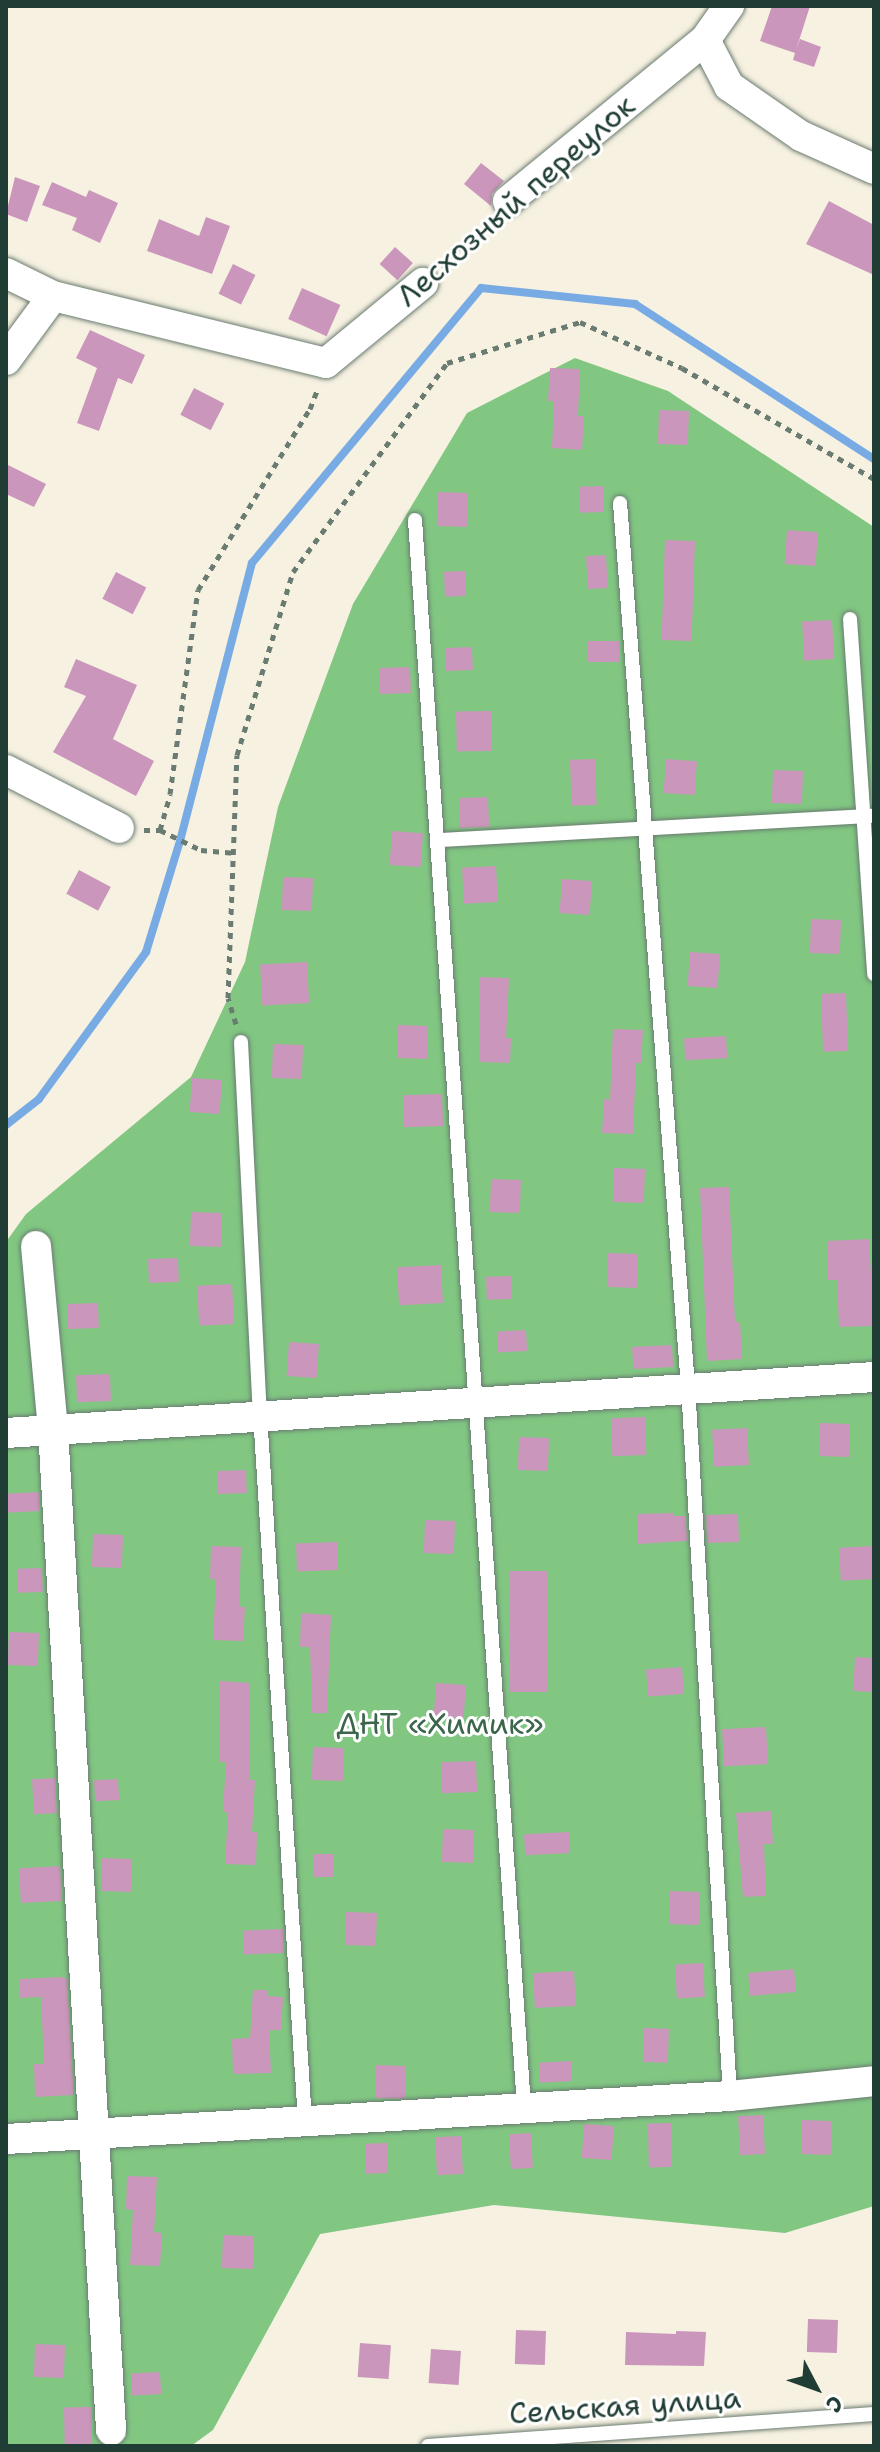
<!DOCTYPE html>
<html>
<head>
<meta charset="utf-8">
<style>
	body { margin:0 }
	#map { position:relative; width:880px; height:2452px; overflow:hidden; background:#f6f1e1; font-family:"Shantell Sans",sans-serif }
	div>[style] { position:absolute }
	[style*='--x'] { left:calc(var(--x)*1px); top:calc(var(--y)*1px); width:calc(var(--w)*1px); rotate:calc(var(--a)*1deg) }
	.green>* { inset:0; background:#81c782 }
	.stream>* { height:8px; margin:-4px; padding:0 4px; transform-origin:4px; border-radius:4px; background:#78abe4 }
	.building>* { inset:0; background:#cb96bb; transform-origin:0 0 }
	.path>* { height:5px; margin-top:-2.5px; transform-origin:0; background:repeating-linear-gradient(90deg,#6a7c71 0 6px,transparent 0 12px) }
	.roads { filter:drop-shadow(0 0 2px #6a7c71) drop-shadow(0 0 2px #6a7c71) }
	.lane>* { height:14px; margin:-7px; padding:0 7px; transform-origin:7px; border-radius:7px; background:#fff }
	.street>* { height:30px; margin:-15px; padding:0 15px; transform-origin:15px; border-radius:15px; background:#fff }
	span { translate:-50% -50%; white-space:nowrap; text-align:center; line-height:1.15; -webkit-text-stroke:6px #fff; paint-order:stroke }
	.street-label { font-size:30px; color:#1f3d34 }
	.park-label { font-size:30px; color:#3c664b }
	.frame { position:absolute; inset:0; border:8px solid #1f3d34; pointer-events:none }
	.north { position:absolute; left:776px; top:2348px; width:80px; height:80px; -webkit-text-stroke:6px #fff; paint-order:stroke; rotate:131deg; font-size:22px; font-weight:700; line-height:32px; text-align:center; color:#1f3d34 }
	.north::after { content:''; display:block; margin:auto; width:28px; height:36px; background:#1f3d34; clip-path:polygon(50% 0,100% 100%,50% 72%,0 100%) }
</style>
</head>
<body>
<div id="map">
	<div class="green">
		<div style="clip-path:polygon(575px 358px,668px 391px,874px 527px,874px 2206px,785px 2233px,494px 2205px,320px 2234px,213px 2430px,191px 2446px,6px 2446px,6px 1242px,26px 1214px,191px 1077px,245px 962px,278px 807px,353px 604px,467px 413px)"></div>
	</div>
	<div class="stream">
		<div style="--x:6;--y:1125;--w:42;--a:-38.2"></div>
		<div style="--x:39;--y:1099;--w:182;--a:-53.9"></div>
		<div style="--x:146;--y:952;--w:116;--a:-73"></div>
		<div style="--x:180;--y:841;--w:287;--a:-75.5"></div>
		<div style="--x:252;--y:563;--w:358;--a:-50.2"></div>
		<div style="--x:481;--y:288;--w:155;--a:5.9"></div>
		<div style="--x:635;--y:304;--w:285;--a:33"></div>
	</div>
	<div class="building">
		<div style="clip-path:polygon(772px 6px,810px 6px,796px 50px,800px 39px,821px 47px,814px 67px,793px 60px,795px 53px,760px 41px)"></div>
		<div style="clip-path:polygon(481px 163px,504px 181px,492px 194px,491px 206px,464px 184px)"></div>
		<div style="clip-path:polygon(15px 177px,40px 186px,27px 222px,6px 214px)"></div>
		<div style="clip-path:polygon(52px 182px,86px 197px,89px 190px,118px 203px,100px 243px,72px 230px,77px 218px,42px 205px)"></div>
		<div style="clip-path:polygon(829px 201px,874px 225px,874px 275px,806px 244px)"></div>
		<div style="clip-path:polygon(206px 217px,230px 226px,212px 274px,147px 251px,159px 219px,199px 236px)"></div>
		<div style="left:395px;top:247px;width:24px;height:23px;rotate:42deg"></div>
		<div style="left:233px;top:264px;width:25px;height:33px;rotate:26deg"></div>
		<div style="left:302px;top:288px;width:42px;height:34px;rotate:24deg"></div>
		<div style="clip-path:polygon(90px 330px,145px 355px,132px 384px,118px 378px,99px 431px,77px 423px,97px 368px,76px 358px)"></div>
		<div style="clip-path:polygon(550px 368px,580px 369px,578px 416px,584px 416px,582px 450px,552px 448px,554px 401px,548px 401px)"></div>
		<div style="left:194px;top:388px;width:34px;height:30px;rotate:27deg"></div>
		<div style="left:659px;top:410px;width:30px;height:34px;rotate:2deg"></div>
		<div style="clip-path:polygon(6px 464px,46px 484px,34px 507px,6px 494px)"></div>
		<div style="left:603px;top:486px;width:26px;height:24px;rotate:88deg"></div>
		<div style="left:438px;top:492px;width:30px;height:34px;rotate:2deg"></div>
		<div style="left:787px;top:530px;width:31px;height:34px;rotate:4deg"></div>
		<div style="left:665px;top:540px;width:30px;height:100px;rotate:2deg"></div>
		<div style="left:606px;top:555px;width:33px;height:20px;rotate:87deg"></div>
		<div style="left:465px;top:571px;width:25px;height:21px;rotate:88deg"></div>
		<div style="left:116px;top:572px;width:34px;height:30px;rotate:27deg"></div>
		<div style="left:832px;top:620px;width:39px;height:30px;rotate:87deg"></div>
		<div style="left:619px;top:641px;width:21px;height:31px;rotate:90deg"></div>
		<div style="left:472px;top:647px;width:23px;height:27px;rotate:88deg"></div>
		<div style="clip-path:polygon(76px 659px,137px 685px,113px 739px,154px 761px,136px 796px,53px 752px,86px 696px,64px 687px)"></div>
		<div style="left:410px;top:667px;width:26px;height:31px;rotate:88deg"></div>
		<div style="left:491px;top:711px;width:40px;height:35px;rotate:89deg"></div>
		<div style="left:595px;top:759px;width:46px;height:25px;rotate:88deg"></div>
		<div style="left:666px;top:759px;width:31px;height:34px;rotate:4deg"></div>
		<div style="left:773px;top:770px;width:30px;height:33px;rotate:2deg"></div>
		<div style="left:488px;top:797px;width:30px;height:29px;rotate:88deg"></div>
		<div style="left:392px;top:831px;width:31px;height:34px;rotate:4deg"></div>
		<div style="left:496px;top:866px;width:36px;height:34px;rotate:87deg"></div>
		<div style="left:79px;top:870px;width:36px;height:27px;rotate:28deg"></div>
		<div style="left:283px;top:877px;width:30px;height:33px;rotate:2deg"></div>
		<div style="left:562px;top:879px;width:30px;height:34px;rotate:4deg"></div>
		<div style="left:811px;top:919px;width:30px;height:34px;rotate:2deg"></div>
		<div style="left:690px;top:952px;width:30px;height:34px;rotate:4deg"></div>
		<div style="left:307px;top:962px;width:41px;height:47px;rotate:87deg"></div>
		<div style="clip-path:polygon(479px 977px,509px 978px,506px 1038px,511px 1038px,510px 1063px,480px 1062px)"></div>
		<div style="left:846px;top:993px;width:58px;height:25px;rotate:88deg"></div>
		<div style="left:398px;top:1025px;width:30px;height:33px;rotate:2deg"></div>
		<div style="clip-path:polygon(613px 1029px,643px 1030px,641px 1063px,636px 1063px,633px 1134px,602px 1133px,604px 1099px,610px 1100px)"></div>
		<div style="left:726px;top:1036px;width:22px;height:42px;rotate:87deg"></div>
		<div style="left:273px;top:1044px;width:30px;height:34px;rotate:2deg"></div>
		<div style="left:192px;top:1078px;width:30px;height:34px;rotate:4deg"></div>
		<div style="left:442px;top:1094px;width:32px;height:39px;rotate:88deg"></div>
		<div style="left:614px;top:1168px;width:31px;height:34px;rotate:2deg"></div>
		<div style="left:491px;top:1179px;width:30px;height:33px;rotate:2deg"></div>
		<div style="clip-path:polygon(729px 1187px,735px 1322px,740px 1322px,742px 1359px,707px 1361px,700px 1188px)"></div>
		<div style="left:191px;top:1212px;width:31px;height:34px;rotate:2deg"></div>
		<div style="clip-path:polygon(869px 1239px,874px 1326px,839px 1327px,837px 1280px,828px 1280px,827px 1241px)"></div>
		<div style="left:608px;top:1253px;width:30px;height:34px;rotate:2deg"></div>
		<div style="left:178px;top:1258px;width:24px;height:30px;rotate:88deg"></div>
		<div style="left:441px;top:1265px;width:38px;height:44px;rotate:87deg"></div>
		<div style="left:511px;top:1276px;width:23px;height:25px;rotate:88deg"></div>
		<div style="left:232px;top:1284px;width:40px;height:35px;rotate:87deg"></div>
		<div style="left:98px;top:1303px;width:25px;height:31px;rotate:88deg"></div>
		<div style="left:526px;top:1330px;width:21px;height:29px;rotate:87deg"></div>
		<div style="left:289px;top:1342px;width:30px;height:34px;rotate:4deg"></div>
		<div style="left:672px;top:1345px;width:22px;height:40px;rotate:87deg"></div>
		<div style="left:110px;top:1374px;width:27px;height:34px;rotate:88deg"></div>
		<div style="left:645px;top:1417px;width:38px;height:34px;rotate:88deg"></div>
		<div style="left:820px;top:1423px;width:30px;height:33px;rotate:2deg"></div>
		<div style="left:747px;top:1428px;width:37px;height:35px;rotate:87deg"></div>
		<div style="left:519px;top:1437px;width:30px;height:33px;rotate:2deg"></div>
		<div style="left:246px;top:1470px;width:23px;height:29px;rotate:88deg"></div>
		<div style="left:39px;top:1492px;width:19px;height:33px;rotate:87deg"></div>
		<div style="clip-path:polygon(673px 1513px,673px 1516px,686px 1516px,687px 1541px,638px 1544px,637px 1514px)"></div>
		<div style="left:738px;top:1514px;width:28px;height:32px;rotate:88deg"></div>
		<div style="left:425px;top:1520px;width:30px;height:33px;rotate:2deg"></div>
		<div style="left:93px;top:1534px;width:30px;height:33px;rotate:2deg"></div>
		<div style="left:337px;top:1542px;width:28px;height:41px;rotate:88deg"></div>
		<div style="clip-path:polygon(211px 1546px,241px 1547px,239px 1607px,245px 1607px,243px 1641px,213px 1640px,216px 1579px,210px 1579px)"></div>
		<div style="left:872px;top:1546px;width:33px;height:33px;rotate:87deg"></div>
		<div style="left:42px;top:1568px;width:24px;height:25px;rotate:88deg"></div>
		<div style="left:548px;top:1571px;width:121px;height:38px;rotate:90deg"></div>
		<div style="clip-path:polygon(301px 1613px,331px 1615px,327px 1713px,312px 1713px,310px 1647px,300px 1647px)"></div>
		<div style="left:9px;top:1632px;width:30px;height:33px;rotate:2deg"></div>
		<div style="left:855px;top:1657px;width:19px;height:34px;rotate:3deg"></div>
		<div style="left:682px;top:1667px;width:27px;height:36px;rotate:86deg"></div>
		<div style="clip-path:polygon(220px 1681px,250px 1683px,249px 1780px,255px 1780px,252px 1832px,257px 1832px,256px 1865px,225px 1864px,228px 1812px,223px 1812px,226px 1762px,219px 1762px)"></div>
		<div style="left:436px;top:1683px;width:30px;height:34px;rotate:4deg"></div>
		<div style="left:766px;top:1727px;width:37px;height:44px;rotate:87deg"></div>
		<div style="left:313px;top:1747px;width:31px;height:33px;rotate:2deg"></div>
		<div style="left:476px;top:1761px;width:31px;height:35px;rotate:88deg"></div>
		<div style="left:55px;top:1778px;width:35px;height:23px;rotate:87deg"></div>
		<div style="left:118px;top:1779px;width:21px;height:24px;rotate:87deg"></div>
		<div style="clip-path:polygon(771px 1811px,773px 1844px,764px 1844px,766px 1896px,743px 1897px,736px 1813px)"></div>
		<div style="left:443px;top:1829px;width:31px;height:33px;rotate:2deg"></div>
		<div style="left:569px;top:1832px;width:21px;height:45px;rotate:87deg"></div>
		<div style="left:313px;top:1854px;width:21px;height:23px"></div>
		<div style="left:102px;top:1858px;width:30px;height:33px;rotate:2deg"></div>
		<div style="left:60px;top:1866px;width:35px;height:41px;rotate:87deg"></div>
		<div style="left:670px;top:1891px;width:30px;height:33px;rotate:2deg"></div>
		<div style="left:346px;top:1912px;width:31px;height:33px;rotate:2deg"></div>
		<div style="left:283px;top:1929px;width:24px;height:40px;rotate:88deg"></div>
		<div style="left:703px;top:1963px;width:34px;height:28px;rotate:87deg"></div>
		<div style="left:794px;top:1969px;width:23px;height:46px;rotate:85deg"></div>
		<div style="left:574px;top:1971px;width:35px;height:41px;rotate:87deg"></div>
		<div style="clip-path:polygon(61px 1977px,67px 1979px,74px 2095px,35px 2097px,34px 2064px,44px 2064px,41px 1997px,19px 1998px,19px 1979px)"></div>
		<div style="clip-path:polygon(253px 1990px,267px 1990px,267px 1996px,283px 1997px,281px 2030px,269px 2030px,271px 2073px,233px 2074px,232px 2039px,250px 2038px)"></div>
		<div style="left:644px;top:2028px;width:25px;height:34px;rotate:2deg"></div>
		<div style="left:571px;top:2061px;width:20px;height:32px;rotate:87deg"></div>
		<div style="left:376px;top:2065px;width:30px;height:33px;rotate:2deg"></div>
		<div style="left:763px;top:2115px;width:39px;height:25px;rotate:87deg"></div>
		<div style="left:802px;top:2120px;width:30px;height:34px;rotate:2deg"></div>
		<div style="left:671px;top:2123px;width:44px;height:23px;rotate:89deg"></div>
		<div style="left:584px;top:2124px;width:30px;height:34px;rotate:4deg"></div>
		<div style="left:531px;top:2133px;width:35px;height:22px;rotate:87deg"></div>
		<div style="left:461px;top:2136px;width:38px;height:26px;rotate:87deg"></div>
		<div style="left:387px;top:2143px;width:30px;height:22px;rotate:88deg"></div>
		<div style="clip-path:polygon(127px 2176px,157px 2177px,154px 2232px,162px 2233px,160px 2266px,130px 2265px,133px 2210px,126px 2209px)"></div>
		<div style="left:223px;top:2235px;width:31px;height:33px;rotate:2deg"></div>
		<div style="left:808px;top:2319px;width:30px;height:33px;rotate:2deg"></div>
		<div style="left:516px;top:2330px;width:30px;height:34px;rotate:2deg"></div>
		<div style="clip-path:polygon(676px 2331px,706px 2332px,704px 2366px,625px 2365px,626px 2332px,676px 2334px)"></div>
		<div style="left:360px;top:2343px;width:31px;height:34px;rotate:4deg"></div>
		<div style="left:35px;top:2344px;width:30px;height:33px;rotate:2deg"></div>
		<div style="left:431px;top:2349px;width:30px;height:34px;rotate:4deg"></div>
		<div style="left:160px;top:2372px;width:22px;height:29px;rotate:87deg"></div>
		<div style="left:91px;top:2407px;width:39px;height:27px;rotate:89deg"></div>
	</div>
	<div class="path">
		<div style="--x:441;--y:266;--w:71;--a:-43.9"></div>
		<div style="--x:144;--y:830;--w:16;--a:0"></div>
		<div style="--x:160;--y:830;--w:46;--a:26"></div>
		<div style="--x:201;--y:850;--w:32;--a:5"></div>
		<div style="--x:160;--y:830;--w:37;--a:-74"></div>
		<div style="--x:170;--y:794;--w:206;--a:-82.2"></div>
		<div style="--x:198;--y:590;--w:213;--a:-58.3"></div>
		<div style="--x:310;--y:409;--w:22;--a:-69"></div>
		<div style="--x:236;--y:1024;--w:27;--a:-107"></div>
		<div style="--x:228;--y:998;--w:243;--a:-87.9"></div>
		<div style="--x:237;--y:755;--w:191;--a:-73"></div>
		<div style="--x:293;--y:572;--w:260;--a:-53.6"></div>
		<div style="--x:447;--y:363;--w:139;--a:-17.1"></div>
		<div style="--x:580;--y:322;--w:112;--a:24.3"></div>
		<div style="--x:682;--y:368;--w:222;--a:30"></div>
	</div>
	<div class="roads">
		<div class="lane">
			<div style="--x:620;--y:503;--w:886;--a:85.6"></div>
			<div style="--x:688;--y:1386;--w:711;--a:86.61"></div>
			<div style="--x:415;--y:520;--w:1592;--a:86.07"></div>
			<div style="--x:850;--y:619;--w:356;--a:86.1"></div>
			<div style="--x:439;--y:840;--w:436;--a:-3.2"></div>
			<div style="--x:241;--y:1042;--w:372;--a:87.1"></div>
			<div style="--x:260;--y:1414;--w:708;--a:86.36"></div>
			<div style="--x:428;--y:2446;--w:447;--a:-4.1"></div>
		</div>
		<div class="street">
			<div style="--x:705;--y:40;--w:52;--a:62.4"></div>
			<div style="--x:729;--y:86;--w:88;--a:34.8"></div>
			<div style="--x:801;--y:136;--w:80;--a:24.3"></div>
			<div style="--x:508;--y:201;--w:254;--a:-39.3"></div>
			<div style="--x:705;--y:40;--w:42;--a:-54.8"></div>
			<div style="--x:6;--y:273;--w:52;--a:26.1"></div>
			<div style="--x:53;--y:296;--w:281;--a:13.8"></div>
			<div style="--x:326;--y:363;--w:126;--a:-39.5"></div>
			<div style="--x:6;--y:360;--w:79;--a:-53.7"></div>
			<div style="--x:6;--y:770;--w:127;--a:27.2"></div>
			<div style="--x:36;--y:1246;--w:184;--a:84.7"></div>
			<div style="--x:53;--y:1429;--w:1003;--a:86.68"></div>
			<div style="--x:6;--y:1433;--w:870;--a:-3.69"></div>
			<div style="--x:6;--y:2139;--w:725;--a:-3.4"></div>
			<div style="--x:730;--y:2096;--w:145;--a:-5.9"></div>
		</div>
	</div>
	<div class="street-label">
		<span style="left:516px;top:201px;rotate:-41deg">Лесхозный переулок</span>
		<span style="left:625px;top:2406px;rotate:-4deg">Сельская улица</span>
	</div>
	<div class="park-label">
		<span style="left:440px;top:1724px">ДНТ «Химик»</span>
	</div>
	<div class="frame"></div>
	<div class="north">С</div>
</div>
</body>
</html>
